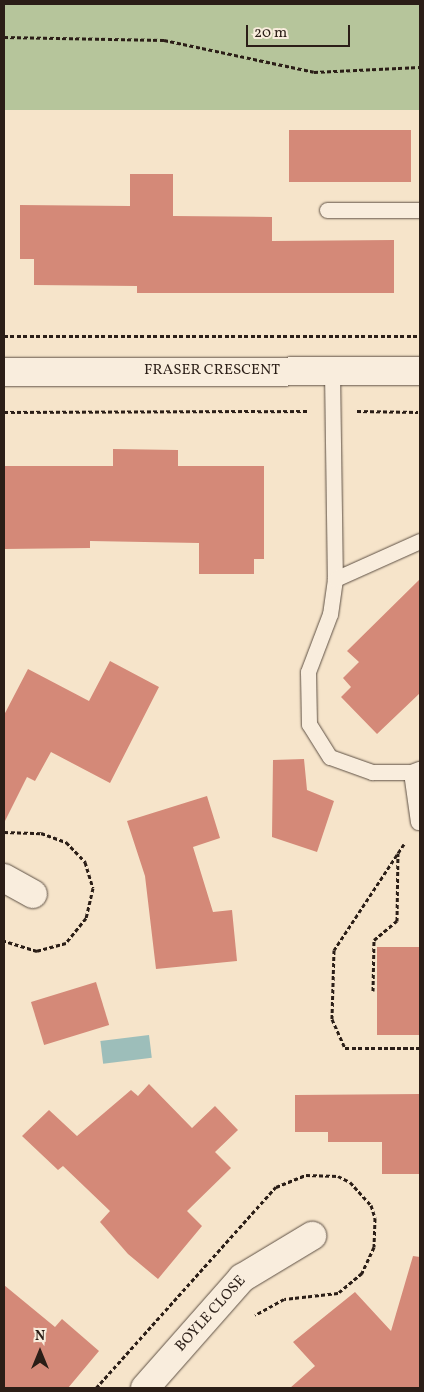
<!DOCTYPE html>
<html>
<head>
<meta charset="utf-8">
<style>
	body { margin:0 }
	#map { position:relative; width:424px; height:1392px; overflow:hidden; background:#f6e4ca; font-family:Vollkorn,serif }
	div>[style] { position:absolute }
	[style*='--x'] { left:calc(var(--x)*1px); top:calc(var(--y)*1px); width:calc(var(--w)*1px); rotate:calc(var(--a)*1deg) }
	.green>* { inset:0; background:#b6c59b; transform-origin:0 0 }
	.water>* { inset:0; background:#9dbeba; transform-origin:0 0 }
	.building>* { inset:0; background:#d48978; transform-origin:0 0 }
	.path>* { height:3px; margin-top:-1.5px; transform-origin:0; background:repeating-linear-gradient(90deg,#2b1e17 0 4px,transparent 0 6.5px) }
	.roads { filter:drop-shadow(0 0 1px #5e5044) drop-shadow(0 0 1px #5e5044) }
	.service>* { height:15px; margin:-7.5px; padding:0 7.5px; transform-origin:7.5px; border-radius:7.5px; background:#f9eddd }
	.minor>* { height:28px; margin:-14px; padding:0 14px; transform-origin:14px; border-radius:14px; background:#f9eddd }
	span { translate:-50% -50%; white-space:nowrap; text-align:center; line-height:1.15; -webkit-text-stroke:4.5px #f9eddd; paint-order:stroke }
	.street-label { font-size:15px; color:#2b1e17 }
	.frame { position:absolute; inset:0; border:5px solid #2b1e17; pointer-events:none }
	.north { position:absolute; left:15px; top:1327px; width:50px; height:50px; -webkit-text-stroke:4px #f9eddd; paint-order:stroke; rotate:0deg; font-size:14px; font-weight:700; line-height:20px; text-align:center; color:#2b1e17 }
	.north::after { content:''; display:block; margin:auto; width:18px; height:22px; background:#2b1e17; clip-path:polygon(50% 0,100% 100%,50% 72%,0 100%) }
	.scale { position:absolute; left:246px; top:25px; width:104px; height:22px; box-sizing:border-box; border:2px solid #2b1e17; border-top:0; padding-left:6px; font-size:15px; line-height:18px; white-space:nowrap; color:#2b1e17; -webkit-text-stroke:4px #f9eddd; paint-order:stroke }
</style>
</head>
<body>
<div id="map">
	<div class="green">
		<div style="left:4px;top:4px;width:416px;height:106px"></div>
	</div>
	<div class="water">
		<div style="left:149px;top:1035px;width:23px;height:49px;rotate:83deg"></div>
	</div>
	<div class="building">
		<div style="left:289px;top:130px;width:122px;height:52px"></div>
		<div style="clip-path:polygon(130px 174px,173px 174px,173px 216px,272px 217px,272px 241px,394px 240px,394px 293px,137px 293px,137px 286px,34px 285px,34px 259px,20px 259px,20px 205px,130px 206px)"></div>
		<div style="clip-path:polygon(113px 449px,178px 450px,178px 466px,264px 466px,264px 559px,254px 559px,254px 574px,199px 574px,199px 543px,90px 541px,90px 548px,4px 549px,4px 466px,113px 466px)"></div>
		<div style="clip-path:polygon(420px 579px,420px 693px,377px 734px,341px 697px,351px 687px,343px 678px,359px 662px,347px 651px)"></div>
		<div style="clip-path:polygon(110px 661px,159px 687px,110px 783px,51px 752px,35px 781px,27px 777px,4px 823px,4px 715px,28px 669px,89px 701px)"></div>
		<div style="clip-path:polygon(304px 759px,307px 790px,334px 801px,317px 852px,272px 837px,273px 760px)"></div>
		<div style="clip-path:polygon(207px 796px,220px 838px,193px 847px,213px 912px,232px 910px,237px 961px,156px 969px,145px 876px,127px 821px)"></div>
		<div style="left:377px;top:947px;width:43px;height:88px"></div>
		<div style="left:96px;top:982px;width:45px;height:68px;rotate:73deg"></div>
		<div style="clip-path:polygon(149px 1084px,192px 1128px,215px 1106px,238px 1130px,215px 1152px,231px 1168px,187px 1211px,202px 1226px,158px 1279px,128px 1254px,100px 1222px,110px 1211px,63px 1166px,58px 1170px,22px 1136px,49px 1110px,77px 1136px,131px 1090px,138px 1096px)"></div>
		<div style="clip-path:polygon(420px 1094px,420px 1174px,382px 1174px,382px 1142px,328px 1142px,328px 1132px,295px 1132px,295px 1095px)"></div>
		<div style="clip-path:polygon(413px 1256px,420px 1257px,420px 1388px,290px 1388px,315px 1366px,293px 1342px,355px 1292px,391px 1331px)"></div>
		<div style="clip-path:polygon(4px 1285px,55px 1327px,62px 1319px,99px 1351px,68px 1388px,4px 1388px)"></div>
	</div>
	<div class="path">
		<div style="--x:4;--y:37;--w:160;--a:1.1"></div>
		<div style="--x:164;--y:40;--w:153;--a:12"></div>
		<div style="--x:314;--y:72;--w:106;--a:-2.7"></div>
		<div style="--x:4;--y:336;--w:416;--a:0"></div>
		<div style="--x:357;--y:411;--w:61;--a:0.9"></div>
		<div style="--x:4;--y:412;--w:304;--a:-0.2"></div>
		<div style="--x:4;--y:832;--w:37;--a:2"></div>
		<div style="--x:41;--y:833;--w:27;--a:20"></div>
		<div style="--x:66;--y:842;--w:28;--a:46"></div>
		<div style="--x:85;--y:862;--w:27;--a:73"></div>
		<div style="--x:93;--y:888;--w:31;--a:103"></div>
		<div style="--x:86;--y:918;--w:32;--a:129"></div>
		<div style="--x:66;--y:943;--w:30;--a:165"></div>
		<div style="--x:37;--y:951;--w:34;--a:-163"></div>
		<div style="--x:404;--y:844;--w:127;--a:123.4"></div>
		<div style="--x:334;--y:950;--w:69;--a:91.7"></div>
		<div style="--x:332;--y:1019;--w:32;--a:66"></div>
		<div style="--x:345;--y:1048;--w:75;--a:0"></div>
		<div style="--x:373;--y:991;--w:51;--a:-88.9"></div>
		<div style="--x:374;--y:940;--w:30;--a:-40"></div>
		<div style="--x:397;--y:921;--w:68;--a:-89.2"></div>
		<div style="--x:96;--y:1388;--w:270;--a:-48.2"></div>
		<div style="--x:276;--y:1187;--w:32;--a:-22"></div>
		<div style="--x:306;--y:1175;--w:32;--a:2"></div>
		<div style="--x:338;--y:1176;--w:13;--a:27"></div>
		<div style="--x:350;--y:1182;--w:31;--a:48"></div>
		<div style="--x:371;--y:1205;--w:14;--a:73"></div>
		<div style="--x:375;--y:1218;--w:29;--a:92"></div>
		<div style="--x:374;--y:1247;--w:29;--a:115"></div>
		<div style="--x:362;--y:1273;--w:31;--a:140"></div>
		<div style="--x:338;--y:1293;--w:54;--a:173.7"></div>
		<div style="--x:284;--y:1299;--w:33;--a:151"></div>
	</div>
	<div class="roads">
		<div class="service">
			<div style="--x:327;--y:210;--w:93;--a:0"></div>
			<div style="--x:332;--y:371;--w:208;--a:89.2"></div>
			<div style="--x:335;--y:579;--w:35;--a:98"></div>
			<div style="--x:330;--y:614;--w:62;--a:110.8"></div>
			<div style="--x:308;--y:672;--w:52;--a:88.9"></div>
			<div style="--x:309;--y:724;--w:39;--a:58"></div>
			<div style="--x:330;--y:757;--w:45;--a:19.7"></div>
			<div style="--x:372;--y:772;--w:39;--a:0"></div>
			<div style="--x:335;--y:579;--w:93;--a:-24.1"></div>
			<div style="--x:418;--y:822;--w:50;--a:-98"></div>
			<div style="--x:411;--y:772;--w:9;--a:-21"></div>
		</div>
		<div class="minor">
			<div style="--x:4;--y:372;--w:416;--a:-0.1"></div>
			<div style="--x:4;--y:878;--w:33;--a:29"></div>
			<div style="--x:145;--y:1388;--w:147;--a:-48.6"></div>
			<div style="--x:242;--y:1278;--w:82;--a:-31"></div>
		</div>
	</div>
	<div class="street-label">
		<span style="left:212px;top:371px">FRASER CRESCENT</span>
		<span style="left:211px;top:1314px;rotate:-48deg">BOYLE CLOSE</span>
	</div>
	<div class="frame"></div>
	<div class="north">N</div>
	<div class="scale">20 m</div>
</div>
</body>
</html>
